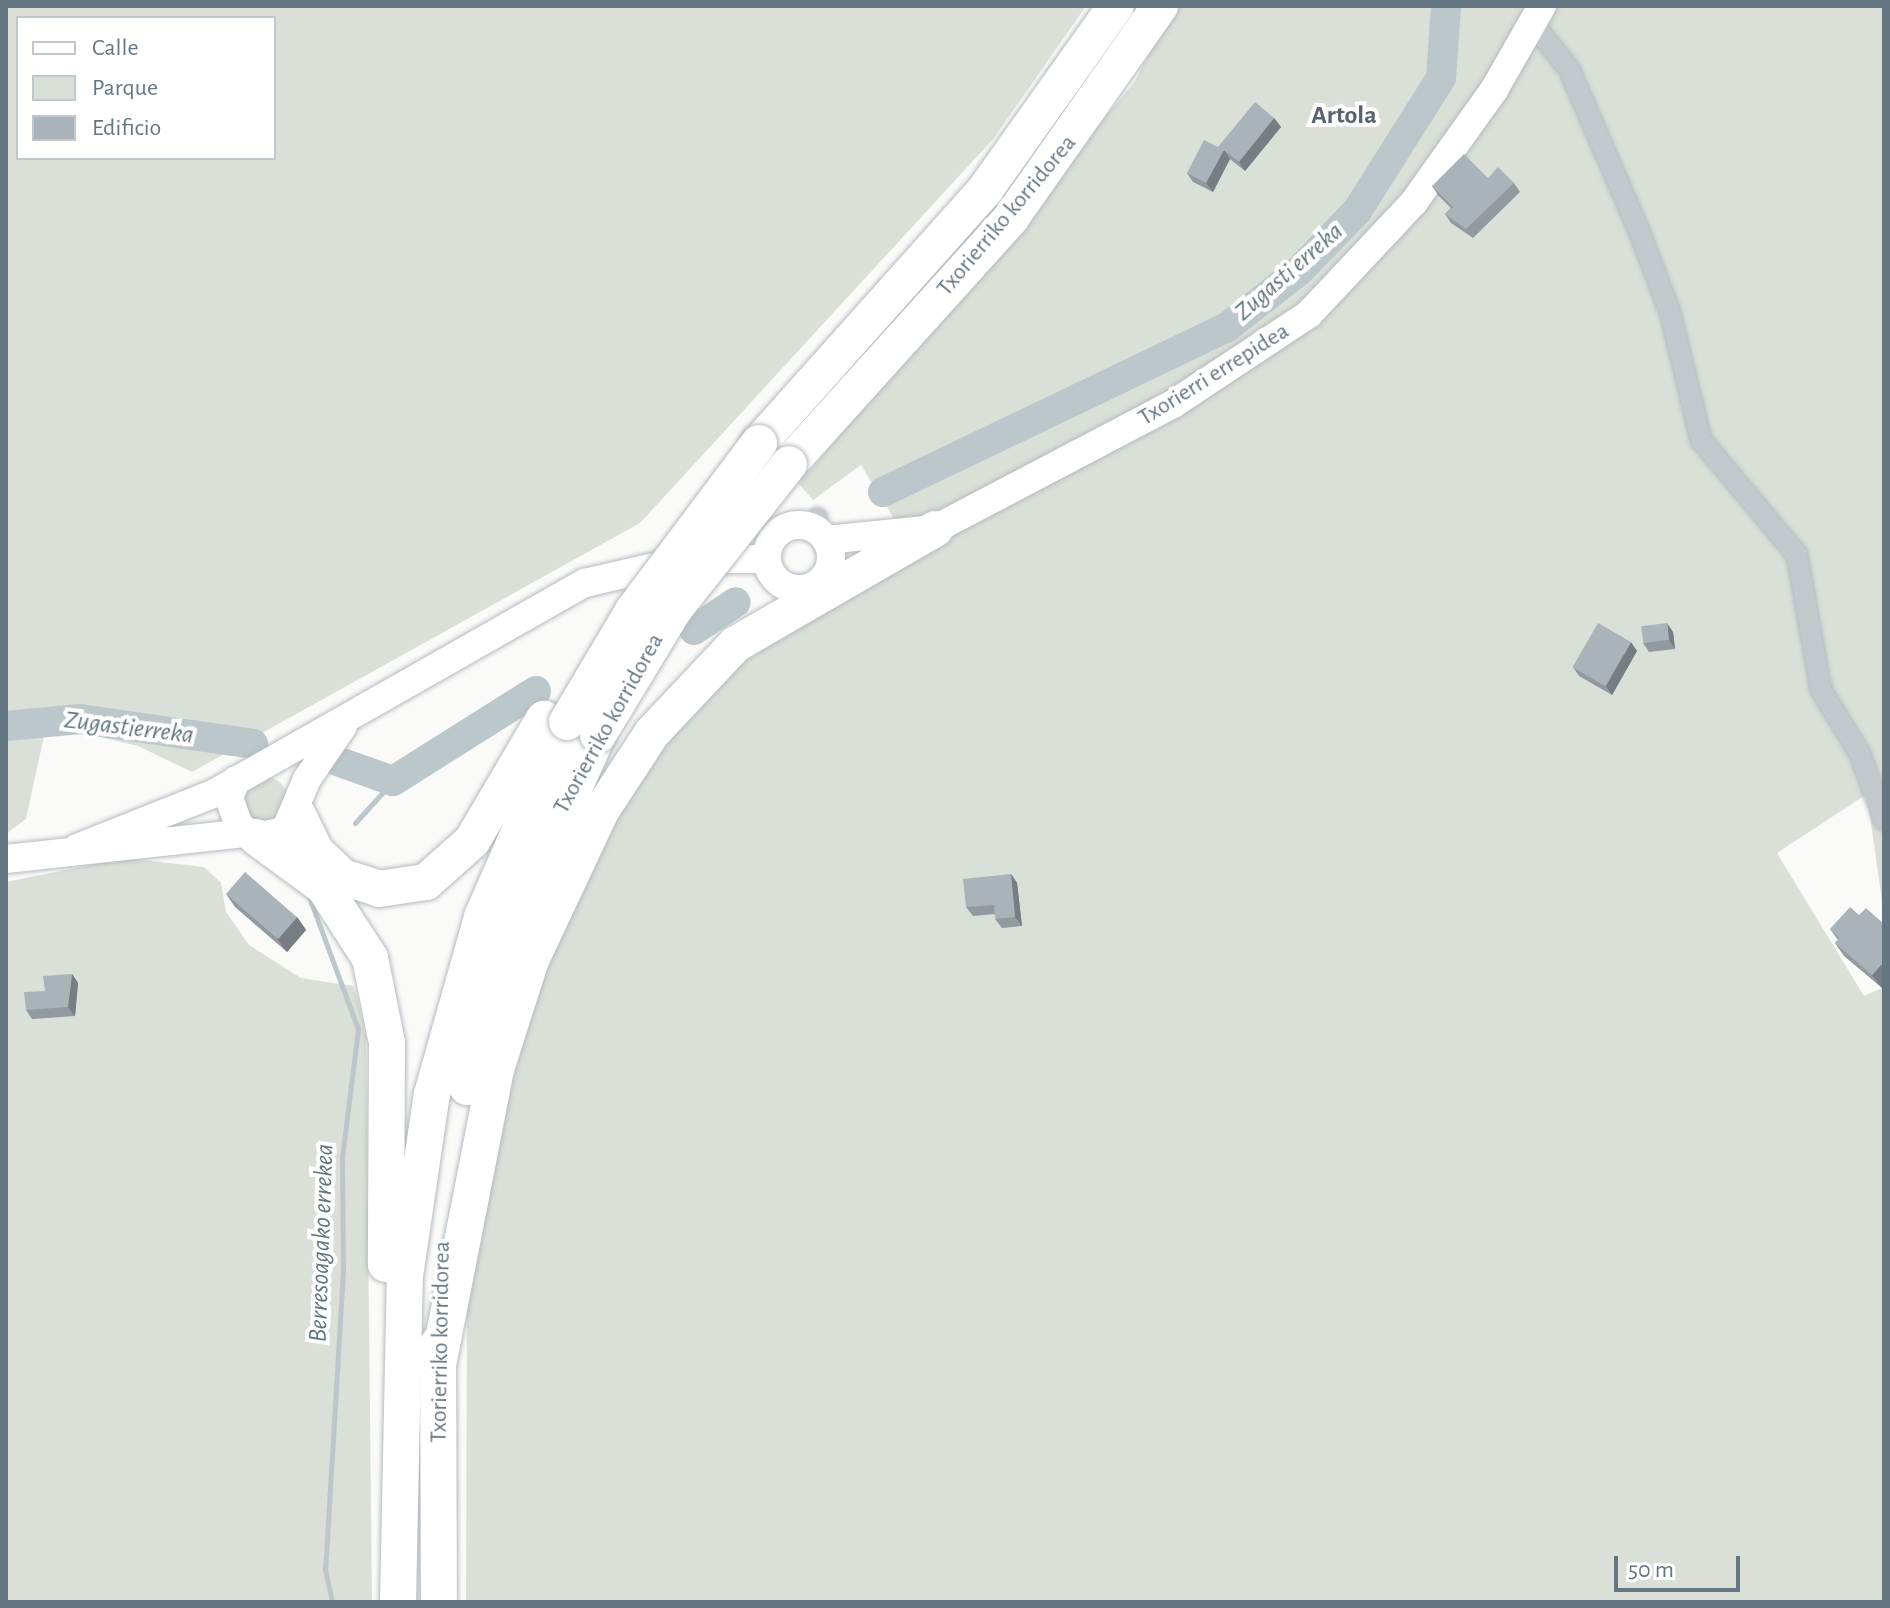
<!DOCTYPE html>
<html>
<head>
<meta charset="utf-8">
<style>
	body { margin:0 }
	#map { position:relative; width:1890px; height:1608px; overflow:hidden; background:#fafaf8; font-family:"Alegreya Sans",sans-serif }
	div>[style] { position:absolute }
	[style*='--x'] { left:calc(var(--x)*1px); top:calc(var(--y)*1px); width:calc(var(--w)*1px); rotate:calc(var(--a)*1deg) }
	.green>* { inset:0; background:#dadfd7 }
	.round { border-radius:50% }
	.stream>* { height:5px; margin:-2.5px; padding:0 2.5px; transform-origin:2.5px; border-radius:2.5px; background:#bbc7cb }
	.river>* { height:30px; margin:-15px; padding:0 15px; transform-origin:15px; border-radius:15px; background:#bbc7cb }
	.roads { filter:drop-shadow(0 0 2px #b3babf) drop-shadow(0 0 2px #b3babf) }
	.street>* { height:20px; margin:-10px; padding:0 10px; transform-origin:10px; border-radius:10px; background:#c3c8cc }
	.secondary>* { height:28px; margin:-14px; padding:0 14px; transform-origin:14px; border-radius:14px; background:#fff }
	.secondary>.ring { margin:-14px; padding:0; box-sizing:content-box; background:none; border:28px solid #fff; border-radius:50% }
	.highway>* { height:36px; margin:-18px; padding:0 18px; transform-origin:18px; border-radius:18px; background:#fff }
	.bridges { filter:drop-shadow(0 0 2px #b4b9bd) drop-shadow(0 0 2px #b4b9bd) }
	.highway-bridge>* { height:36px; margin:-18px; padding:0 18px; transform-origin:18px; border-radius:18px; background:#fff }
	.wall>* { inset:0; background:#929a9f }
	.shaded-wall>* { inset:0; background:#777d82 }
	.building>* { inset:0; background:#aab3b9; transform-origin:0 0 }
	span { translate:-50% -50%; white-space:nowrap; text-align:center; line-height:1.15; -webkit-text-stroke:8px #fff; paint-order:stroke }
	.street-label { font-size:24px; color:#657683 }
	.neighbourhood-label { font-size:26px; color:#57646e; font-weight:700 }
	.water-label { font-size:26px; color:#60757c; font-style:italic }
	.frame { position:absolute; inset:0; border:8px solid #657683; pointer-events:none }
	.legend { position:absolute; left:16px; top:16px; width:260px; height:144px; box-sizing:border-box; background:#fff; border:2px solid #c1c8cd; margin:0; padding:10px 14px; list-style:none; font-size:24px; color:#657683 }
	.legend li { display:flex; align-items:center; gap:16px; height:40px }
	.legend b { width:40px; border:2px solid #c1c8cd }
	.scale { position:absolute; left:1614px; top:1556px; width:126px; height:36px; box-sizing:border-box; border:4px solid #657683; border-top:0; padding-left:10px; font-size:24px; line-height:28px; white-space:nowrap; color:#657683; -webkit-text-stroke:6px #fff; paint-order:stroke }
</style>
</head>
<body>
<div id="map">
	<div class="green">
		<div style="clip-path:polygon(evenodd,6px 6px,1086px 6px,994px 138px,640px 523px,192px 772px,138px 746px,87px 734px,44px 736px,26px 819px,6px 834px,6px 6px,274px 18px,274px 158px,18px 158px,18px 18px,274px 18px)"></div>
		<div style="clip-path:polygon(1175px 6px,1884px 6px,1884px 916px,1867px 794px,1777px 853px,1864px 996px,1884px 987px,1884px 1602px,466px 1602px,467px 1309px,496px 1138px,559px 920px,642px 766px,742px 663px,917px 556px,861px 465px,813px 500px,799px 484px,1133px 84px)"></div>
		<div class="round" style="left:242px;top:777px;width:46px;height:46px"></div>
		<div style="clip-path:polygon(125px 858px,204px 867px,221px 883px,226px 912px,249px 945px,301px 978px,353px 986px,357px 997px,366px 1036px,372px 1602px,6px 1602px,6px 882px)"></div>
	</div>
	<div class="stream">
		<div style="--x:355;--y:823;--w:57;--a:-47.9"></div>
		<div style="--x:308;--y:894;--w:144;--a:69.7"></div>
		<div style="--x:358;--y:1029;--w:130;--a:97.1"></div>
		<div style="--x:342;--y:1158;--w:112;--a:89.5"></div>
		<div style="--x:343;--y:1270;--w:300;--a:93.4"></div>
		<div style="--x:325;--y:1569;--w:34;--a:78"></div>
	</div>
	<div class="river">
		<div style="--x:883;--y:492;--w:380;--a:-25.6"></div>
		<div style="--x:1226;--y:328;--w:93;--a:-38"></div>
		<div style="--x:1299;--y:271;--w:83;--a:-46"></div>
		<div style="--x:1357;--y:211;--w:157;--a:-57.7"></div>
		<div style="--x:1441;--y:78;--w:72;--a:-86"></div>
		<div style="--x:694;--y:630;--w:50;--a:-33.7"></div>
		<div style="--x:6;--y:726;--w:74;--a:-5.4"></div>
		<div style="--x:80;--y:719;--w:175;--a:8.2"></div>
		<div style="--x:337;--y:761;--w:59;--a:19.7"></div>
		<div style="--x:393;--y:781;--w:169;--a:-32.2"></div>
	</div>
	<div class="roads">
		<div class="street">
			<div style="--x:1533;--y:24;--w:58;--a:51.3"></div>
			<div style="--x:1569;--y:69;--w:176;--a:66.6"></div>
			<div style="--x:1639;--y:231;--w:87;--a:69.1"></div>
			<div style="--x:1670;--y:312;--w:132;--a:76.4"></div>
			<div style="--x:1701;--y:440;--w:150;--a:50.1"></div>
			<div style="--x:1797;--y:555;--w:137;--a:79.9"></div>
			<div style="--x:1821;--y:690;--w:75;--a:58.6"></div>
			<div style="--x:1860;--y:754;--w:70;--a:70"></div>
			<div style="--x:812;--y:528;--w:11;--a:-63"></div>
		</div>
		<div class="secondary">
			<div class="ring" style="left:767px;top:525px;width:36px;height:36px"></div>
			<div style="--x:826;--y:540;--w:110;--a:-5.8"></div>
			<div style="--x:935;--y:529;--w:269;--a:-27.7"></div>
			<div style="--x:1173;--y:404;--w:163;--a:-33.5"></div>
			<div style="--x:1309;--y:314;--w:154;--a:-46.8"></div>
			<div style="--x:1414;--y:202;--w:138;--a:-54.5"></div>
			<div style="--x:1494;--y:90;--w:97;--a:-60.3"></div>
			<div style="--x:236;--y:780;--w:19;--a:111"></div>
			<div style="--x:229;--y:798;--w:30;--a:70"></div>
			<div style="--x:239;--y:826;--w:20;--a:33"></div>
			<div style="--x:256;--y:837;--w:30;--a:-12"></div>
			<div style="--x:285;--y:831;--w:56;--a:-67.1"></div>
			<div style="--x:307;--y:779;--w:64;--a:-55.8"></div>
			<div style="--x:77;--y:848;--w:146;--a:-21.7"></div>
			<div style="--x:213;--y:794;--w:428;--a:-29.6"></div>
			<div style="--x:585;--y:583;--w:107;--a:-13"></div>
			<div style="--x:689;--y:559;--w:78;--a:0"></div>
			<div style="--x:6;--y:859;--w:242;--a:-6.2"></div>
		</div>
		<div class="highway">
			<div style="--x:759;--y:443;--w:339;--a:-48.2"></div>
			<div style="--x:985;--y:190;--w:226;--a:-54.6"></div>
			<div style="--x:789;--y:464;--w:331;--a:-47.9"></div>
			<div style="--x:1011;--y:218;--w:259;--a:-54.9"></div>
			<div style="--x:298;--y:815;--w:41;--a:64.1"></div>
			<div style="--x:316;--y:852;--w:37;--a:43"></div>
			<div style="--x:343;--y:877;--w:38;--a:18"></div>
			<div style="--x:379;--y:889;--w:48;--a:-8.5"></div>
			<div style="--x:426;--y:882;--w:62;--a:-41.7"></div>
			<div style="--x:472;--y:841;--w:142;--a:-59.5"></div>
			<div style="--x:256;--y:837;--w:84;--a:36.3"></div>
			<div style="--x:324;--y:887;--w:85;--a:57.1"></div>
			<div style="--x:370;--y:958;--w:87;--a:78.7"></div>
			<div style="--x:387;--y:1043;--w:221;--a:90.3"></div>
			<div style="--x:467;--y:1087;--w:186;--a:-73.4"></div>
			<div style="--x:520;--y:909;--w:191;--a:-65.9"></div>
			<div style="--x:438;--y:1344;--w:258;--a:89.8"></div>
			<div style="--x:438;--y:1365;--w:302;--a:-78.9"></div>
			<div style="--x:496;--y:1069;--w:114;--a:-72.2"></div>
			<div style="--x:531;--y:960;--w:165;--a:-64.8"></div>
			<div style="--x:601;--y:811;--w:93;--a:-56.8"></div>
			<div style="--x:652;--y:733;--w:122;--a:-46.7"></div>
			<div style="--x:736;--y:644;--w:230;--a:-30"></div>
			<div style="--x:398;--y:1602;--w:326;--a:-88.8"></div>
			<div style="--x:405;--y:1276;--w:184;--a:-81.6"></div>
			<div style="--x:432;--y:1094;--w:184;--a:-74.2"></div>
			<div style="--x:482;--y:917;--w:213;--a:-66.4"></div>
		</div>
	</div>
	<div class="bridges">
		<div class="highway-bridge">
			<div style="--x:567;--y:722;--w:129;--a:-59.3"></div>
			<div style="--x:633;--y:611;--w:210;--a:-53.1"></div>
			<div style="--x:598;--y:735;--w:145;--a:-58.8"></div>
			<div style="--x:673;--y:611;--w:187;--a:-51.7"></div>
		</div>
	</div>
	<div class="wall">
		<div style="clip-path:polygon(1274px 118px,1281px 127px,1245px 171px,1230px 159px,1213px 192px,1193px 182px,1187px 173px)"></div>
		<div style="clip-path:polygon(1488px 178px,1514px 183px,1520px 192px,1473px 238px,1451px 223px,1445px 214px,1451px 208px,1438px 195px,1432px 186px)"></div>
		<div style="clip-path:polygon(1673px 632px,1675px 649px,1649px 652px,1643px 643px)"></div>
		<div style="clip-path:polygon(1637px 651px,1612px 695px,1579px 676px,1573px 667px)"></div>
		<div style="clip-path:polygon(1011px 874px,1017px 883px,1022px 926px,1002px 928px,995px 919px,995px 914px,973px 916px,966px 907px)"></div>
		<div style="clip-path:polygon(226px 894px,297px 917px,306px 930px,287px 952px,235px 907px)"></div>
		<div style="clip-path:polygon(1859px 915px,1884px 924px,1884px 986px,1882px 988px,1844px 956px,1835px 943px,1838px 940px,1830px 929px)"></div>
		<div style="clip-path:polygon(72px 974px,78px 983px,75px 1016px,32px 1019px,26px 1010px,45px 991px)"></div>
	</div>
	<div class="shaded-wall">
		<div style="clip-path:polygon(1274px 118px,1281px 127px,1245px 171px,1239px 162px)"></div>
		<div style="clip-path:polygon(1224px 150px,1230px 159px,1213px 192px,1206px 183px)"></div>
		<div style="clip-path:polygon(1667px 623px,1673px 632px,1675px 649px,1669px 640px)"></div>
		<div style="clip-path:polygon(1631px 642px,1637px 651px,1612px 695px,1606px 686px)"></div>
		<div style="clip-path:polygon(1011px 874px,1017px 883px,1022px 926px,1015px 917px)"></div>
		<div style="clip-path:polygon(297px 917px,306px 930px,287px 952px,277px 939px)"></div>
		<div style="clip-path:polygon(1884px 962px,1884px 986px,1882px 988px,1872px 975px)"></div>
		<div style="clip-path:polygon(72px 974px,78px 983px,75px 1016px,68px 1007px)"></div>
	</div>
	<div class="building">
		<div style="clip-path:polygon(1255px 102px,1274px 118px,1239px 162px,1224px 150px,1206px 183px,1187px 173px,1204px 140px,1218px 147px)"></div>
		<div style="clip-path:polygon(1464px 154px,1488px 178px,1498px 167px,1514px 183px,1466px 229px,1445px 214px,1453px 207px,1432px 186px)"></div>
		<div style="left:1598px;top:623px;width:38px;height:51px;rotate:30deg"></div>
		<div style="left:1667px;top:623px;width:17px;height:26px;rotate:83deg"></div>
		<div style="left:245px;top:872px;width:69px;height:29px;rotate:41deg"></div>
		<div style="clip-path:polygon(1011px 874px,1015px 917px,995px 919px,994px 905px,966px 907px,963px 879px)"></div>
		<div style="clip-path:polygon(1850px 907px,1859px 915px,1866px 908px,1884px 924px,1884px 962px,1872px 975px,1835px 943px,1839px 938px,1830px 929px)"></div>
		<div style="clip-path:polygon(72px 974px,68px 1007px,26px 1010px,24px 992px,45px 991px,43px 976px)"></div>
	</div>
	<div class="street-label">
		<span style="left:1007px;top:216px;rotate:-50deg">Txorierriko korridorea</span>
		<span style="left:1214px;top:375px;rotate:-32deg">Txorierri errepidea</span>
		<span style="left:609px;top:724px;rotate:-61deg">Txorierriko korridorea</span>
		<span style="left:441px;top:1342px;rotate:-89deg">Txorierriko korridorea</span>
	</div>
	<div class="neighbourhood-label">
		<span style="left:1344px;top:116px">Artola</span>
	</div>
	<div class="water-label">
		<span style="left:1289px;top:272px;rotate:-41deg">Zugasti erreka</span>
		<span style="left:129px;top:728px;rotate:7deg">Zugastierreka</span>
		<span style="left:322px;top:1243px;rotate:-88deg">Berresoagako errekea</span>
	</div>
	<div class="frame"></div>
	<ul class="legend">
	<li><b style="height:10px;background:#fff"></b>Calle</li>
	<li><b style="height:22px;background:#dadfd7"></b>Parque</li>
	<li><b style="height:22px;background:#aab3b9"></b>Edificio</li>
	</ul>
	<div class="scale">50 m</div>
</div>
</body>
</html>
